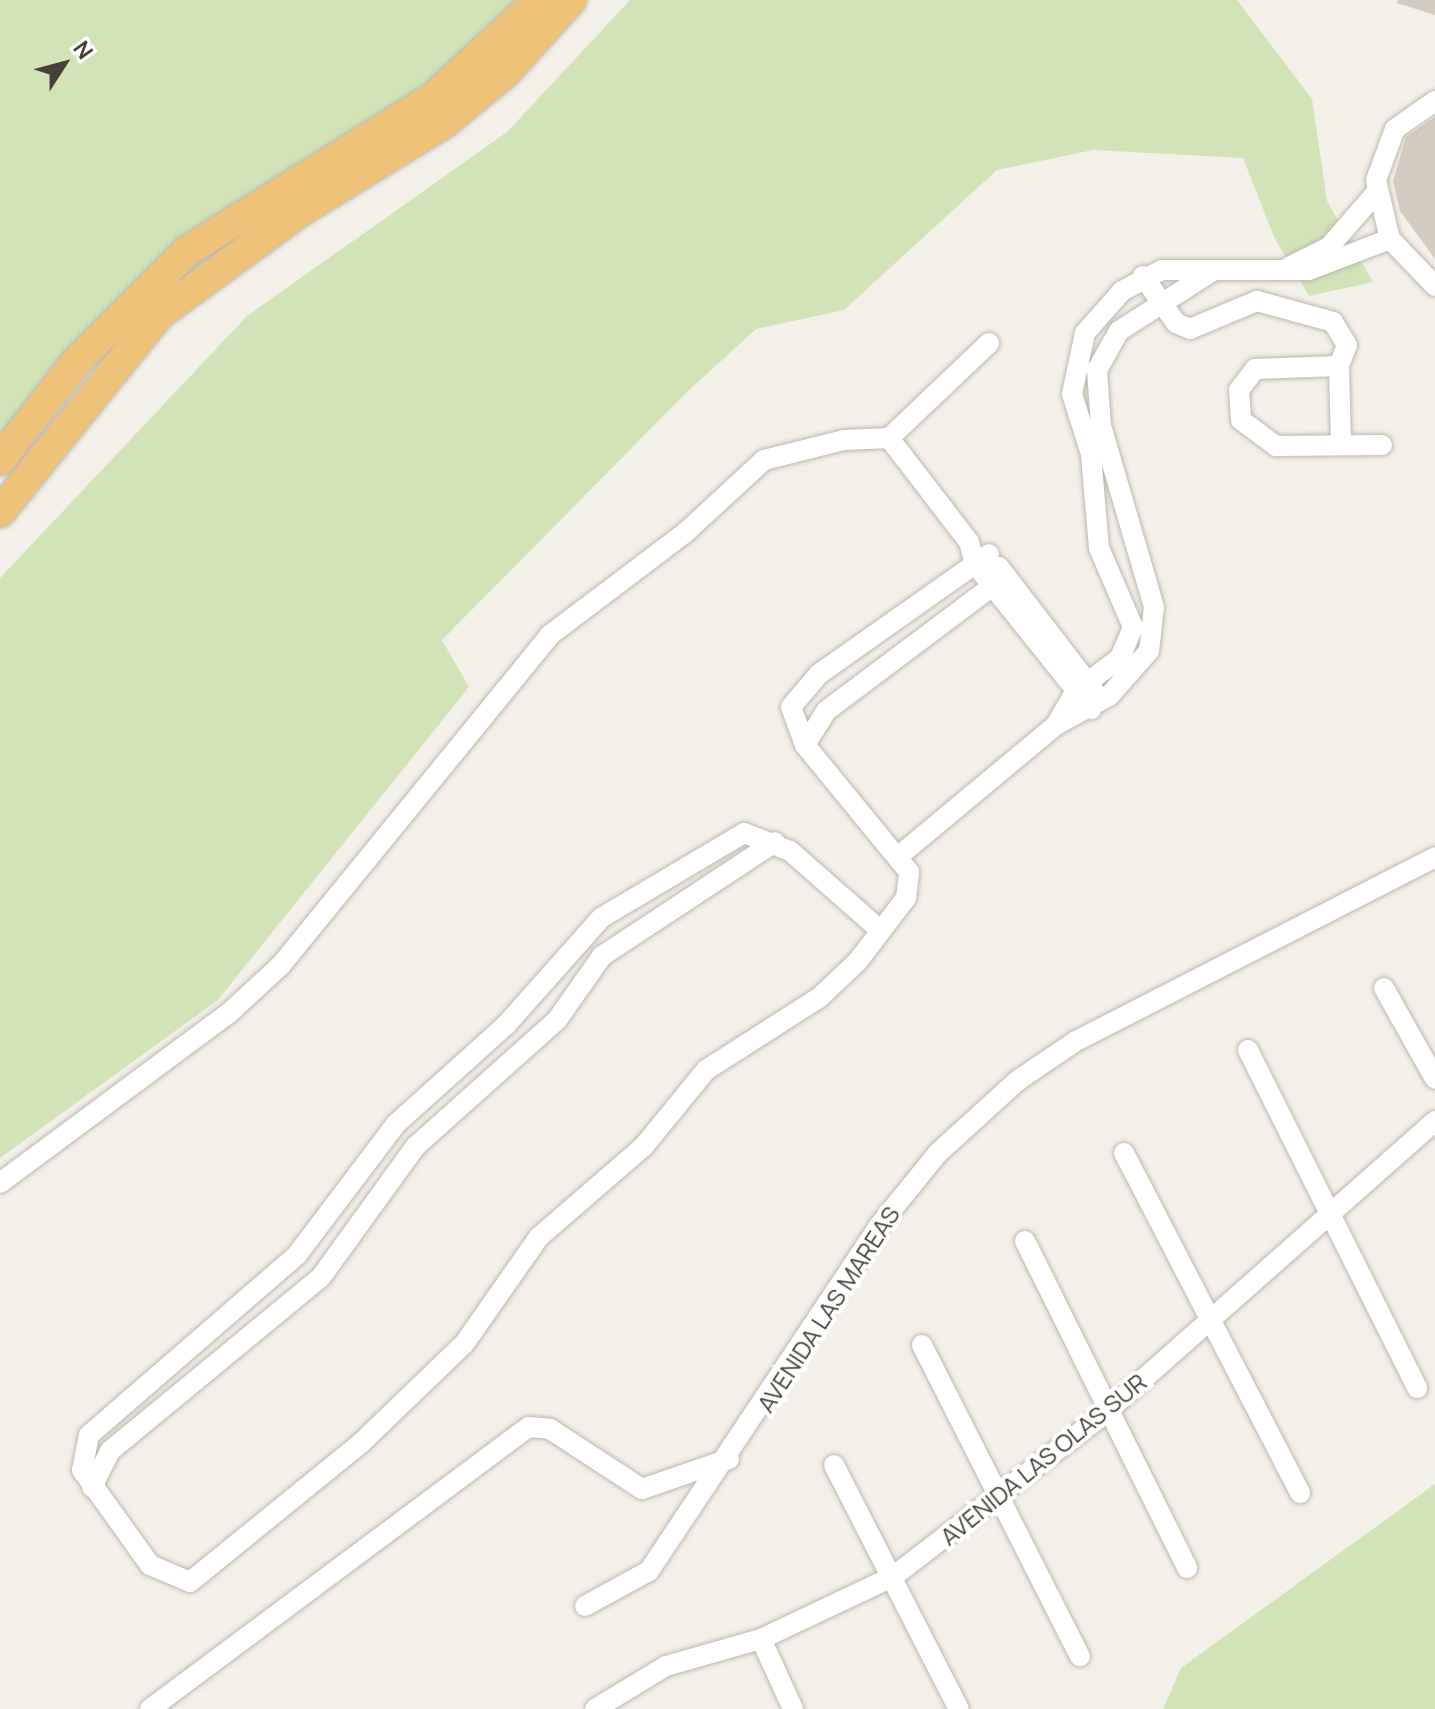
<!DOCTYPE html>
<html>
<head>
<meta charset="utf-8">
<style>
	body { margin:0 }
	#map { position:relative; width:1435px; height:1709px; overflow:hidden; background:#f3f0ea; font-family:Manrope,sans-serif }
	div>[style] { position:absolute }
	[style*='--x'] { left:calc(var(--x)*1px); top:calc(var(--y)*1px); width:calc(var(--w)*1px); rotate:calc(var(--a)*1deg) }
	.green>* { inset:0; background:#d1e3b7 }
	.building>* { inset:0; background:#d4cbc1 }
	.roads { filter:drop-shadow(0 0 2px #beb7ad) drop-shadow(0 0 2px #beb7ad) }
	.minor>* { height:20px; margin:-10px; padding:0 10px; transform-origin:10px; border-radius:10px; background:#fff }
	.highway>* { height:30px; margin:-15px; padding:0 15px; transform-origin:15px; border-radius:15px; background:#efc279 }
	span { translate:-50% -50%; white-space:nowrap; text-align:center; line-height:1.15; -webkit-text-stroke:8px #fff; paint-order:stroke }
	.street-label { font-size:24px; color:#474139 }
	.north { position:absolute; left:24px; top:24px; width:80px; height:80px; -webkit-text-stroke:6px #fff; paint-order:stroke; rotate:54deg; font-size:22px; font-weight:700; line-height:32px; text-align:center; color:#474139 }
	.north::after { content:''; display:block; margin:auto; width:28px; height:36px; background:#474139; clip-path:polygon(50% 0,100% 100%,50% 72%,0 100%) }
</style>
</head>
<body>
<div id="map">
	<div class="green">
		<div style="clip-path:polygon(0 0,547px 0,462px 94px,144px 307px,0 474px)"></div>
		<div style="clip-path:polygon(630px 0,1237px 0,1312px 99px,1327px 201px,1373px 282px,1309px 296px,1274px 237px,1243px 158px,1093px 150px,997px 170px,844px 310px,756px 329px,688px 391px,442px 640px,469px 687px,218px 1000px,0 1158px,0 578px,247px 316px,507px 132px)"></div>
		<div style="clip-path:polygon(1435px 1484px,1435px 1709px,1163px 1709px,1181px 1668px)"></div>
	</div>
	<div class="building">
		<div style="clip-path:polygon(1398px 0,1435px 0,1435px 15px,1397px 3px)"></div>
		<div style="clip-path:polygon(1435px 117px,1435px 259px,1400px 211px,1393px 181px,1406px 137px)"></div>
	</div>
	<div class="roads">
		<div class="minor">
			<div style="--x:1435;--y:101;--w:49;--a:145"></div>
			<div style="--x:1395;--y:129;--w:54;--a:110.4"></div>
			<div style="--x:1376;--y:180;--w:61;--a:76.7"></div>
			<div style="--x:1390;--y:239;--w:65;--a:46.2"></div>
			<div style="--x:1289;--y:267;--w:45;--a:-26.6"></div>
			<div style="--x:1329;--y:247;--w:72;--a:-49"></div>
			<div style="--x:1143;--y:276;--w:57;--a:54.9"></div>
			<div style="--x:1176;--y:323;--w:15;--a:23"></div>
			<div style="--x:1190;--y:329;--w:73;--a:-22.7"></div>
			<div style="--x:1257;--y:301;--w:79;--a:15.4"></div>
			<div style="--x:1333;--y:322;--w:27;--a:59"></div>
			<div style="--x:1347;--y:345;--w:22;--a:111"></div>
			<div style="--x:1339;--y:366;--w:76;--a:88.5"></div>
			<div style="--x:1339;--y:366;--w:84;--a:178"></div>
			<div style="--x:1255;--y:369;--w:26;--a:127"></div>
			<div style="--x:1239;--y:390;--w:30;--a:86"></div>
			<div style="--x:1241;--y:420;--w:44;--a:36.6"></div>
			<div style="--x:1276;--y:446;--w:106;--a:-0.5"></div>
			<div style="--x:889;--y:438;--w:138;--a:-43.5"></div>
			<div style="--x:999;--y:567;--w:156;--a:52.5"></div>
			<div style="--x:1056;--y:725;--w:39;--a:-60"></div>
			<div style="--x:1076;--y:691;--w:55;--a:-36.9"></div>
			<div style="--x:1120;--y:658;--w:34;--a:-67"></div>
			<div style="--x:1133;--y:627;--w:86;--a:-113.3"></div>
			<div style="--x:1099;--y:548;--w:94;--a:-94.9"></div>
			<div style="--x:1091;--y:454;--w:63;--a:-107.6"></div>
			<div style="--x:1072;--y:394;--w:62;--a:-78"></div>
			<div style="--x:1085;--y:333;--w:56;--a:-48.6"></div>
			<div style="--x:1122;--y:291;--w:45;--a:-27.7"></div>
			<div style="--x:1162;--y:270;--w:147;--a:0"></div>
			<div style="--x:1309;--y:270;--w:87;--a:-20.9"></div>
			<div style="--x:805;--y:745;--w:40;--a:-58"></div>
			<div style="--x:826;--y:711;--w:225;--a:-36.9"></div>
			<div style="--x:900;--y:855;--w:203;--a:-39.8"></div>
			<div style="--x:1056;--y:725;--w:60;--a:-28.7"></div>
			<div style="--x:1109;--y:696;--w:60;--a:-48.4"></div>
			<div style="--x:1149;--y:651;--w:44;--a:-83.5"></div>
			<div style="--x:1154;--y:607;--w:189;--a:-106.3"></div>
			<div style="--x:1101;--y:426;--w:56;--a:-94.1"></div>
			<div style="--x:1097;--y:370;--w:45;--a:-60.6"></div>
			<div style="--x:1119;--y:331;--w:109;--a:-32.7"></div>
			<div style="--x:880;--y:930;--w:120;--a:-138.7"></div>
			<div style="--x:790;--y:851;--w:49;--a:-158.6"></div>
			<div style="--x:744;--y:833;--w:166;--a:149.3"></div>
			<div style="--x:601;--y:918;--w:142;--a:131.6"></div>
			<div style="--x:507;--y:1024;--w:149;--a:138"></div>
			<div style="--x:396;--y:1124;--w:164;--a:127.1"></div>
			<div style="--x:297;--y:1255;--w:275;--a:139.1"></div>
			<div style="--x:89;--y:1435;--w:36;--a:101"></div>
			<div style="--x:82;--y:1470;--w:117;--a:54.4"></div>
			<div style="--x:150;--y:1565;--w:43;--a:23"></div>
			<div style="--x:190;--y:1582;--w:222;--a:-39.1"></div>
			<div style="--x:362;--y:1442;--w:141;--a:-43.9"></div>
			<div style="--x:464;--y:1344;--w:131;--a:-55"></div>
			<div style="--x:539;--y:1237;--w:139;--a:-40.9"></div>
			<div style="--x:644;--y:1146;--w:98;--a:-50.8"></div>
			<div style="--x:706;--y:1070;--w:135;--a:-32.6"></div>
			<div style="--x:820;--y:997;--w:52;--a:-43.5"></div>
			<div style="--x:858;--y:961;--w:79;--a:-52.7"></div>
			<div style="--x:906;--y:898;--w:26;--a:-83"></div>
			<div style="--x:909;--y:872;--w:164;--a:-129.3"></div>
			<div style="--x:805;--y:745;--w:40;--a:-110.2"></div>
			<div style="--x:791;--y:707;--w:43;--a:-49.7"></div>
			<div style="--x:819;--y:674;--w:208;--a:-35.2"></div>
			<div style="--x:1384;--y:988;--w:104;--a:60.7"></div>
			<div style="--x:1248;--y:1050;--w:378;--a:63.4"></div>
			<div style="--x:1124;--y:1153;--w:383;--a:62.6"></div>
			<div style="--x:0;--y:1183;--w:285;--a:-36.6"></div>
			<div style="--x:229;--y:1013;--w:71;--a:-42.7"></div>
			<div style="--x:281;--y:965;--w:426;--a:-50.8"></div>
			<div style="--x:550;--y:635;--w:171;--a:-37.1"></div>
			<div style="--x:686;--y:532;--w:106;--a:-42.7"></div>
			<div style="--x:764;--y:460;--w:82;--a:-14"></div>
			<div style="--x:844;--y:440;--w:45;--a:-2.5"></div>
			<div style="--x:889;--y:438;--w:131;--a:52.4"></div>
			<div style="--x:969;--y:542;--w:23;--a:75"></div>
			<div style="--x:975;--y:564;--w:186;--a:51.3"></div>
			<div style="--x:1025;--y:1241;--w:365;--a:63.6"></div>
			<div style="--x:922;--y:1345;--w:349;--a:63.1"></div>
			<div style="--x:834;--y:1465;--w:274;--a:62.9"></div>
			<div style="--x:92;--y:1487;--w:40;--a:-63.4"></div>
			<div style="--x:110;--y:1451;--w:273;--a:-39.5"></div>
			<div style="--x:321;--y:1277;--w:162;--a:-54.1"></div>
			<div style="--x:416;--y:1146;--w:189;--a:-41.8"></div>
			<div style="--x:557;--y:1020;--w:78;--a:-54.9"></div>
			<div style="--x:602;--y:956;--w:207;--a:-33.4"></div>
			<div style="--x:585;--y:1606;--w:73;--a:-28.7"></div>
			<div style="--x:649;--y:1571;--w:413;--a:-56.3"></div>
			<div style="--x:878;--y:1227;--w:95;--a:-51"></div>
			<div style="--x:938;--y:1153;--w:107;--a:-42.3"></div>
			<div style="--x:1017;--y:1081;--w:71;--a:-34.1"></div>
			<div style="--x:1076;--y:1041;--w:403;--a:-27.1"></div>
			<div style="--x:761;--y:1639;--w:77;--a:65.4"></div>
			<div style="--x:150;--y:1709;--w:472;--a:-36.7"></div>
			<div style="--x:529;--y:1427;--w:21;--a:5"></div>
			<div style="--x:550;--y:1429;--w:110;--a:33.1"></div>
			<div style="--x:642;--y:1489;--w:92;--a:-19"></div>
			<div style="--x:595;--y:1709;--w:83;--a:-31.2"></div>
			<div style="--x:666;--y:1666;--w:99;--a:-15.9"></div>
			<div style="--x:761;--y:1639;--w:147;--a:-25.3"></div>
			<div style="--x:894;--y:1576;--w:267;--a:-37.7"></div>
			<div style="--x:1105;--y:1413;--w:441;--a:-41.5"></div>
		</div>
		<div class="highway">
			<div style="--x:0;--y:460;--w:124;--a:-52.2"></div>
			<div style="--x:76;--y:362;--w:157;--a:-45"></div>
			<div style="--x:187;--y:251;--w:290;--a:-31.9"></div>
			<div style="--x:433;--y:98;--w:144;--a:-42.8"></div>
			<div style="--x:0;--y:512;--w:254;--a:-51.2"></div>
			<div style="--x:159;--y:314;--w:177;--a:-36"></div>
			<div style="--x:302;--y:210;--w:167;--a:-31.5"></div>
			<div style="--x:444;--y:123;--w:82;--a:-39.5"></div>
			<div style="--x:507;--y:71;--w:96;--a:-48"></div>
		</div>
	</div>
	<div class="street-label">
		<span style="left:828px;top:1309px;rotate:-57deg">AVENIDA LAS MAREAS</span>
		<span style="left:1043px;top:1459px;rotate:-39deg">AVENIDA LAS OLAS SUR</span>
	</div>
	<div class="north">N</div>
</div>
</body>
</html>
